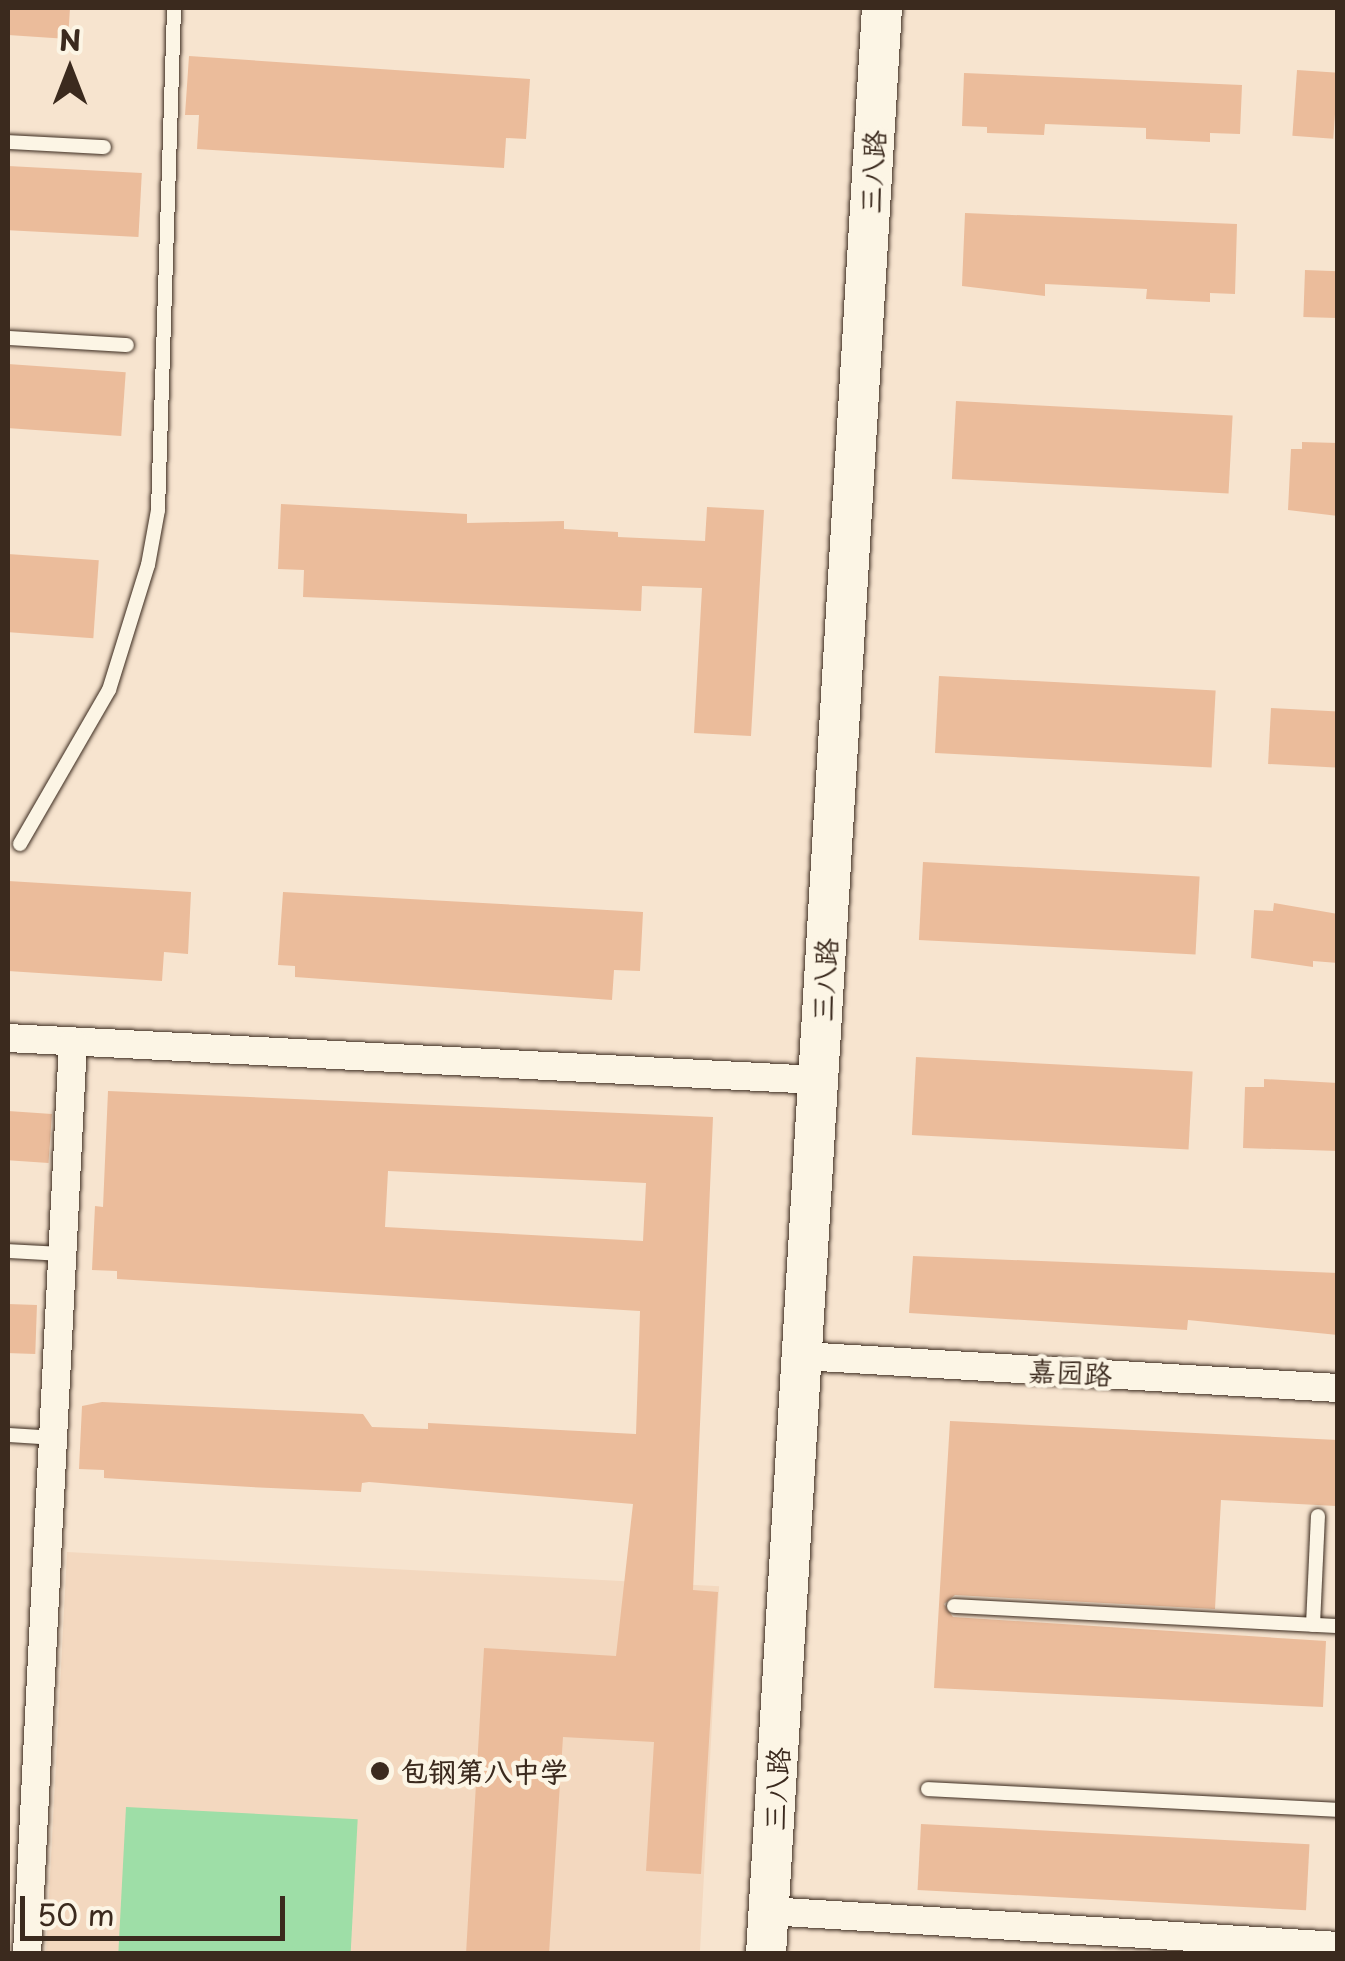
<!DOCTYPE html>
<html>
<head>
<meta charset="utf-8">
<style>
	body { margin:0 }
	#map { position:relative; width:1345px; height:1961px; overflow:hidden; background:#f7e4cf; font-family:"Playpen Sans","LXGW WenKai TC",sans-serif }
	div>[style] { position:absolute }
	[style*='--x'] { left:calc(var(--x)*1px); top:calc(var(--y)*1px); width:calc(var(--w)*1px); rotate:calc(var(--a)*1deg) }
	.built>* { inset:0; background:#f3d8bf; transform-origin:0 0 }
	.green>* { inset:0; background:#9edea7; transform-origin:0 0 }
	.building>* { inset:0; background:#ebbc9b; transform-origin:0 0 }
	.roads { filter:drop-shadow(0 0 2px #3b2a1e) drop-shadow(0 0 2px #3b2a1e) }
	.service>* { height:14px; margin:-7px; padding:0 7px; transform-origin:7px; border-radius:7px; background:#fcf5e5 }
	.minor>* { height:28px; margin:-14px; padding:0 14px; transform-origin:14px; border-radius:14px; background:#fcf5e5 }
	.secondary>* { height:40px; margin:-20px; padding:0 20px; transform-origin:20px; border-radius:20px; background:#fcf5e5 }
	.dots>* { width:28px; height:28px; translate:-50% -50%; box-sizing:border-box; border:5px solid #fcf5e5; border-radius:50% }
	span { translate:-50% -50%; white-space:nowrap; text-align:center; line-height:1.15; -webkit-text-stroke:9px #fcf5e5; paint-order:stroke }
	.street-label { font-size:28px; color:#3b2a1e }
	.poi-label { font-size:28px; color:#3b2a1e; font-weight:700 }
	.left { translate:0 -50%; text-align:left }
	.frame { position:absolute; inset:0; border:10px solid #3b2a1e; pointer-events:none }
	.north { position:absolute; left:20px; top:20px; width:100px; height:100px; -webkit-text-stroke:8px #fcf5e5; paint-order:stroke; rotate:0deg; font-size:28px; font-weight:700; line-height:40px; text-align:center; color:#3b2a1e }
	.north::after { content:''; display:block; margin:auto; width:35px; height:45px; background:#3b2a1e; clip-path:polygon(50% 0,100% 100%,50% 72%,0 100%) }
	.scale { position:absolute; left:20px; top:1896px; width:265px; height:45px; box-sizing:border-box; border:5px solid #3b2a1e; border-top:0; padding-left:12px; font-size:30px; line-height:35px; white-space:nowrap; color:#3b2a1e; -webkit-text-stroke:8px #fcf5e5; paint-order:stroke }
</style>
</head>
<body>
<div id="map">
	<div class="built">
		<div style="left:67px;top:1552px;width:653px;height:403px;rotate:3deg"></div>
	</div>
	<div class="green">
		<div style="left:126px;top:1807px;width:232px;height:146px;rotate:3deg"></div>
	</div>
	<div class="building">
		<div style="clip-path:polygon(8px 8px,70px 8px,68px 39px,8px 35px)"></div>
		<div style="clip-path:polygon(189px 56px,530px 79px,526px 139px,506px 138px,504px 168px,197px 149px,199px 115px,185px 115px)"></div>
		<div style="left:1297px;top:70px;width:41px;height:66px;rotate:4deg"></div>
		<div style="clip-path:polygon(964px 73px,1242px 85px,1240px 134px,1210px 133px,1210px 142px,1146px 139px,1146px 128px,1045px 124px,1044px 135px,987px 133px,987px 127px,962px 126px)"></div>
		<div style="left:8px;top:166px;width:134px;height:64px;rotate:3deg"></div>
		<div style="clip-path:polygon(965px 213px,1237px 224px,1235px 294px,1210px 293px,1210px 302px,1146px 299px,1147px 289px,1045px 284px,1045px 296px,962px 286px)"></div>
		<div style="left:1305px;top:270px;width:33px;height:47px;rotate:2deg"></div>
		<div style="left:8px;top:364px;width:118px;height:64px;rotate:4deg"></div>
		<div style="left:956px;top:401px;width:277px;height:78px;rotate:3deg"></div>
		<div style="clip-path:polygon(1302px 442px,1338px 443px,1338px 516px,1288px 510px,1291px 449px,1302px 449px)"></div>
		<div style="clip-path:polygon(281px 504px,467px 514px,467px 523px,564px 521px,564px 529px,618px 532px,618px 537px,705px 541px,707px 507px,764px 510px,751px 736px,694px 733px,702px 588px,642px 586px,641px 611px,303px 597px,304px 570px,278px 569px)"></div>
		<div style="left:8px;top:554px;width:91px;height:78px;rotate:4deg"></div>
		<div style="left:939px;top:676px;width:277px;height:77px;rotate:3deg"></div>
		<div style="left:1271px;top:708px;width:67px;height:56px;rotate:3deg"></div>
		<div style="left:923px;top:862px;width:277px;height:78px;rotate:3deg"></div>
		<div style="clip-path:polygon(8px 881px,191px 892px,188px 954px,164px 952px,162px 981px,8px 971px)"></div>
		<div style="clip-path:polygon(283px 892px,643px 912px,640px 971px,614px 970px,612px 1000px,295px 977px,295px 966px,278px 965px)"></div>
		<div style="clip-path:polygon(1274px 903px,1338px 914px,1338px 963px,1313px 961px,1313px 967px,1251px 958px,1254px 910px,1273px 911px)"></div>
		<div style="left:916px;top:1057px;width:277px;height:78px;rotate:3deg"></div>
		<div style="clip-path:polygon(1264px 1079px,1338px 1083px,1338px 1151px,1243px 1148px,1245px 1087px,1264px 1087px)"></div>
		<div style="clip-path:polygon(evenodd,108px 1091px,713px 1117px,693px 1590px,718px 1592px,701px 1874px,646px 1871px,654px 1742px,563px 1737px,549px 1954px,466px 1954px,484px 1648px,616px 1656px,633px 1504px,369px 1482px,362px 1483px,361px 1492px,251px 1487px,104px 1478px,104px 1470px,79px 1469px,82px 1406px,102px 1402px,363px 1414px,372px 1427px,428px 1429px,428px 1423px,636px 1434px,640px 1311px,117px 1279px,117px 1271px,92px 1270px,95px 1206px,103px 1207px,108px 1091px,388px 1171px,646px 1183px,643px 1241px,385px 1227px,388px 1171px)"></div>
		<div style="left:8px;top:1111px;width:44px;height:49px;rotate:4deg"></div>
		<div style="clip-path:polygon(913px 1256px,1338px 1273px,1338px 1335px,1188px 1320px,1187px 1330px,909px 1313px)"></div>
		<div style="left:8px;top:1304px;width:29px;height:49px;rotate:2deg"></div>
		<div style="clip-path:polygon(950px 1421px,1338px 1440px,1336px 1506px,1221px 1500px,1215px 1609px,955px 1595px,944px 1604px,953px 1617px,1326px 1641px,1323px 1707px,934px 1688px)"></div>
		<div style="left:921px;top:1824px;width:389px;height:66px;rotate:3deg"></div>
	</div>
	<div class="roads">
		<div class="service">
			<div style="--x:8;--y:142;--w:96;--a:3"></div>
			<div style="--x:8;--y:338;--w:119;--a:3.4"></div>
			<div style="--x:20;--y:844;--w:178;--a:-60"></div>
			<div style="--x:109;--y:690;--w:131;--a:-72.7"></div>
			<div style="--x:148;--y:565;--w:56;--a:-79.7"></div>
			<div style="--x:158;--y:510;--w:502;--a:-88.17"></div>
			<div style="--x:8;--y:1251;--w:56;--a:3.1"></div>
			<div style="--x:8;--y:1435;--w:49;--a:3.5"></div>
			<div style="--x:954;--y:1606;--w:385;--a:3"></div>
			<div style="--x:1313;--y:1625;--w:109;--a:-87.4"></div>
			<div style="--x:928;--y:1789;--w:411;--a:2.9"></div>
		</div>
		<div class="minor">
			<div style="--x:8;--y:1038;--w:811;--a:2.97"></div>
			<div style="--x:802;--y:1356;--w:537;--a:3.42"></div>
			<div style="--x:768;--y:1911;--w:571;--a:3.51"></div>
			<div style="--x:27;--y:1954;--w:912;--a:-87.11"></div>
		</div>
		<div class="secondary">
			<div style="--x:766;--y:1954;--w:1949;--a:-86.59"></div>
		</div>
	</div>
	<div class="dots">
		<div style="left:380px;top:1771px;background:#3b2a1e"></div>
	</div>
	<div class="street-label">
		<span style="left:872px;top:172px;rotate:-87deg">三八路</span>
		<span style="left:824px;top:980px;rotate:-87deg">三八路</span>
		<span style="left:1070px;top:1372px;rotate:3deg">嘉园路</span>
		<span style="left:776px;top:1789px;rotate:-87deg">三八路</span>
	</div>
	<div class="poi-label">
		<span class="left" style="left:400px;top:1771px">包钢第八中学</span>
	</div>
	<div class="frame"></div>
	<div class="north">N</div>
	<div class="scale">50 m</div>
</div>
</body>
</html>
